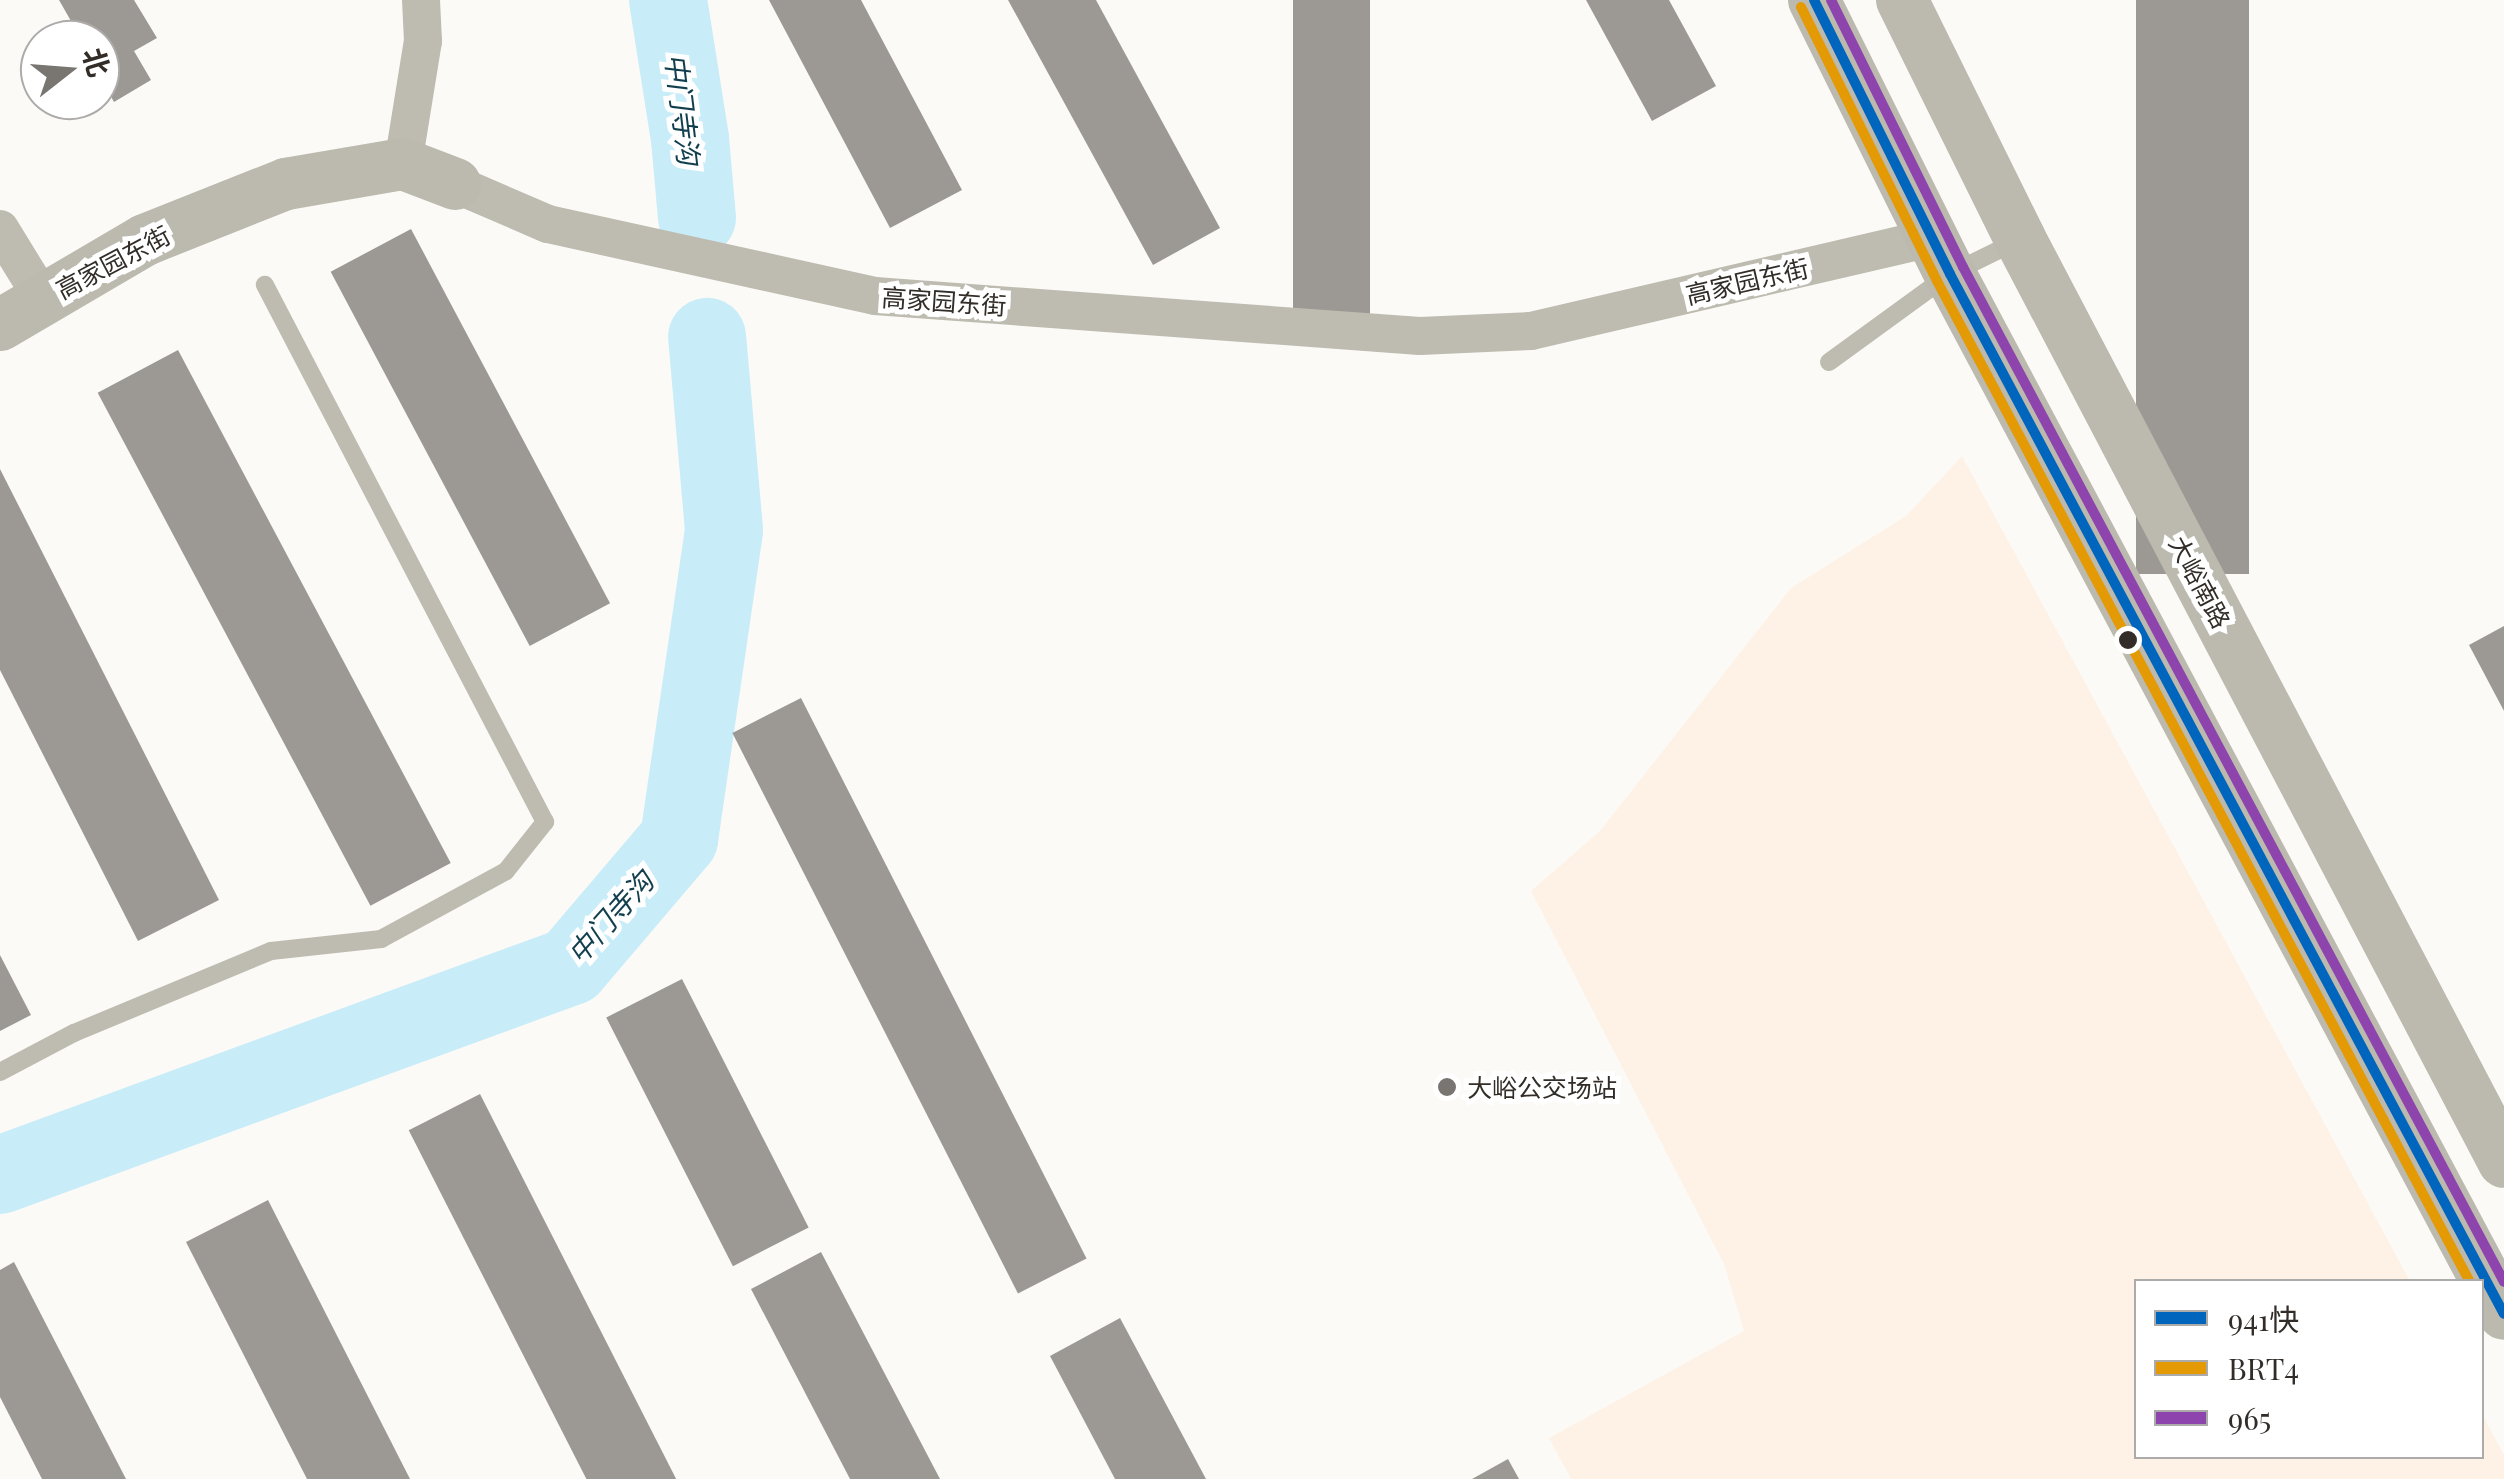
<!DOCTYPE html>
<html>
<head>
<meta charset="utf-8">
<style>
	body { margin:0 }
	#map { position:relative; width:2504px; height:1479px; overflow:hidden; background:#fcfaf7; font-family:"Playfair Display","Noto Sans SC",serif }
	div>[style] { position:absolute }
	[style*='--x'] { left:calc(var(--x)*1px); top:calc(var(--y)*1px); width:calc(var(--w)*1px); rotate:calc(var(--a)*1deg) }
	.built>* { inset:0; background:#fdf2e5 }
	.river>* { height:78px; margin:-39px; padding:0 39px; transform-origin:39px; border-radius:39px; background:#c8edf8 }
	.building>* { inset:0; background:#9c9995; transform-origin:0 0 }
	.lane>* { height:18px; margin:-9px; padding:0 9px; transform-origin:9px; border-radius:9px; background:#bebcb0 }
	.street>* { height:38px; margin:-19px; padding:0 19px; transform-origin:19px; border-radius:19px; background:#bebcb0 }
	.secondary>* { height:52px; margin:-26px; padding:0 26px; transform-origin:26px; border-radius:26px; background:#bcbaae }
	.bus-1>* { height:10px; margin:-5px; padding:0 5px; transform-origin:5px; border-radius:5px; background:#0065bd }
	.bus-2>* { height:10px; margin:-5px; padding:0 5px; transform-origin:5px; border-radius:5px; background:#e39a04 }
	.bus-3>* { height:10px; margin:-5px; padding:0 5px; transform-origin:5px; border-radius:5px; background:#8e44ad }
	.dots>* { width:28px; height:28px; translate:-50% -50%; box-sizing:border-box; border:5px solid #fff; border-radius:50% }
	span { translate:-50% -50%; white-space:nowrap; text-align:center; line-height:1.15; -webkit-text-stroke:10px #fff; paint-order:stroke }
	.street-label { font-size:25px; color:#322d28 }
	.poi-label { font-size:25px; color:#322d28 }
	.left { translate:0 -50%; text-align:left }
	.water-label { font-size:28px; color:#113f4d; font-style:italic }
	.legend { position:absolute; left:2134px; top:1279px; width:350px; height:180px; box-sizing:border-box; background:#fff; border:2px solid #adaba9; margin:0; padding:12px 18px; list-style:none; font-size:30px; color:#322d28 }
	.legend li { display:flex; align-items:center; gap:20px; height:50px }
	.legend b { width:50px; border:2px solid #adaba9 }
	.north { position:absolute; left:20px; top:20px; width:100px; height:100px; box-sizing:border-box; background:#fff; border:2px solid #adaba9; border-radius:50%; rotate:73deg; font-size:28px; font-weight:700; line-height:40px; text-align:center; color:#322d28 }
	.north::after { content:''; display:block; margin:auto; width:35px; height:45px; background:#797570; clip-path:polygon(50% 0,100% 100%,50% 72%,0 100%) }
</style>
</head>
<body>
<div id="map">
	<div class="built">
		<div style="clip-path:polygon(1962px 456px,2410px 1281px,2136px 1282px,2136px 1456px,2482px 1456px,2482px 1414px,2504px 1455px,2504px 1479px,1571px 1479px,1549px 1438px,1744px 1331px,1724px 1264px,1531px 891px,1600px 831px,1791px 588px,1906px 516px)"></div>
	</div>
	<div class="river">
		<div style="--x:668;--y:0;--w:141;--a:81"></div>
		<div style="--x:690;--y:139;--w:79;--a:84.9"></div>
		<div style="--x:0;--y:1175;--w:608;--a:-20.1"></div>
		<div style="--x:571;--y:966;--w:167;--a:-49.6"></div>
		<div style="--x:679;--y:839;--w:312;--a:-81.7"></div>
		<div style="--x:724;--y:530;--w:194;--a:-95"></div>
	</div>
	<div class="building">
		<div style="clip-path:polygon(59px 0,134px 0,157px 38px,134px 51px,151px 80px,114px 102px,100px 77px,100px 40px,39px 40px,71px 21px)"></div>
		<div style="clip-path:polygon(769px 0,861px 0,962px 190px,890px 228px)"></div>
		<div style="clip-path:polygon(1008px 0,1096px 0,1220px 228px,1153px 265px)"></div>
		<div style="left:1293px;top:0;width:77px;height:314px"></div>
		<div style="clip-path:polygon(1586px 0,1669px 0,1716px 86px,1652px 121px)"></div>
		<div style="left:2136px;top:0;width:113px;height:574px"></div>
		<div style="left:411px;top:229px;width:424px;height:91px;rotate:62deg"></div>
		<div style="left:178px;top:350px;width:581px;height:91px;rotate:62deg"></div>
		<div style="clip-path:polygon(0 469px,219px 900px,138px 941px,0 670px)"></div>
		<div style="clip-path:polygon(2504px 626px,2504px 711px,2469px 645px)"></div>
		<div style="left:801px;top:698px;width:629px;height:77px;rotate:63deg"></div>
		<div style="clip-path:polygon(0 955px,31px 1015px,0 1031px)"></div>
		<div style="left:682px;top:979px;width:279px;height:85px;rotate:63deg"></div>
		<div style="left:480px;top:1094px;width:433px;height:80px;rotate:63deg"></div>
		<div style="clip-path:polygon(268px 1200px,410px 1479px,307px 1479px,186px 1242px)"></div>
		<div style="clip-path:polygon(821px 1252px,940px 1479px,850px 1479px,751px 1289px)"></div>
		<div style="clip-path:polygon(14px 1262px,126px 1479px,42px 1479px,0 1397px,0 1270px)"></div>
		<div style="clip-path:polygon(1120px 1318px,1206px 1479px,1115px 1479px,1050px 1356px)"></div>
		<div style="clip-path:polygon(1508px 1459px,1519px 1479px,1472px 1479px)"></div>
	</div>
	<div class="lane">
		<div style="--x:1829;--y:362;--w:150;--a:-36"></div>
		<div style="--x:1950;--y:274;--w:72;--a:-26.2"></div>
		<div style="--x:0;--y:1072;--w:84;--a:-27.8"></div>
		<div style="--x:74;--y:1033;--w:213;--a:-22.6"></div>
		<div style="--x:271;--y:951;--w:111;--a:-6.2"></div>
		<div style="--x:381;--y:939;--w:142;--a:-28.5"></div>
		<div style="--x:506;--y:871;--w:63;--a:-51.5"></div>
		<div style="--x:545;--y:822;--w:606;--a:-117.54"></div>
	</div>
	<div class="street">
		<div style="--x:403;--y:164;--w:125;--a:-80.8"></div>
		<div style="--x:423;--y:41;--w:41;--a:-92.8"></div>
		<div style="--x:455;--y:184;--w:101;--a:23.3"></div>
		<div style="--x:548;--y:224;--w:335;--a:12.4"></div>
		<div style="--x:875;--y:296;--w:546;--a:4.2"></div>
		<div style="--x:1420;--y:336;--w:111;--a:-2.6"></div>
		<div style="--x:1531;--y:331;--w:412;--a:-13.1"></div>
		<div style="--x:0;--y:229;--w:82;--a:58.4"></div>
	</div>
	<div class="secondary">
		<div style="--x:1814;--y:0;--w:306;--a:63.6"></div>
		<div style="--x:1950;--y:274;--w:1178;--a:61.96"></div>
		<div style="--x:1902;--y:0;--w:267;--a:63.7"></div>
		<div style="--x:2020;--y:239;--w:1042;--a:62.33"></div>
		<div style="--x:0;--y:325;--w:168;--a:-30.4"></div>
		<div style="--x:145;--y:240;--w:152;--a:-21.7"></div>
		<div style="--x:286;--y:184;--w:119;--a:-9.7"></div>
		<div style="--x:403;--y:164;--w:56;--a:21"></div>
	</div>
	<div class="bus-1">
		<div style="--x:1814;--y:0;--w:306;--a:63.6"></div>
		<div style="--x:1950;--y:274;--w:1178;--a:61.96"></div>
	</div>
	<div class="bus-2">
		<div style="--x:1801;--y:7;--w:306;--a:63.6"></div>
		<div style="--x:1937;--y:281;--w:1134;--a:61.97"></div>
	</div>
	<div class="bus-3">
		<div style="--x:1831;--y:0;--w:298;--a:63.7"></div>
		<div style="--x:1963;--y:267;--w:1150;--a:61.94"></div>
	</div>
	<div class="dots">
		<div style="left:2128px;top:640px;background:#322d28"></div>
		<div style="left:1447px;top:1087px;background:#797570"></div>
	</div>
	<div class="street-label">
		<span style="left:113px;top:262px;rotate:-28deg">高家园东街</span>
		<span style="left:1747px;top:281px;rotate:-13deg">高家园东街</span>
		<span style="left:944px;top:301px;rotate:4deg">高家园东街</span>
		<span style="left:2200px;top:582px;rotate:62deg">大峪南路</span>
	</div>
	<div class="poi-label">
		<span class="left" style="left:1467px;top:1087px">大峪公交场站</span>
	</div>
	<div class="water-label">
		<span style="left:683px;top:109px;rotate:83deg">中门寺沟</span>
		<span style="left:610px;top:917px;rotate:-48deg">中门寺沟</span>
	</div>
	<ul class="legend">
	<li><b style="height:12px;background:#0065bd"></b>941快</li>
	<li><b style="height:12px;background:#e39a04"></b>BRT4</li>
	<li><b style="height:12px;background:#8e44ad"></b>965</li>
	</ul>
	<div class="north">北</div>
</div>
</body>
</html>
